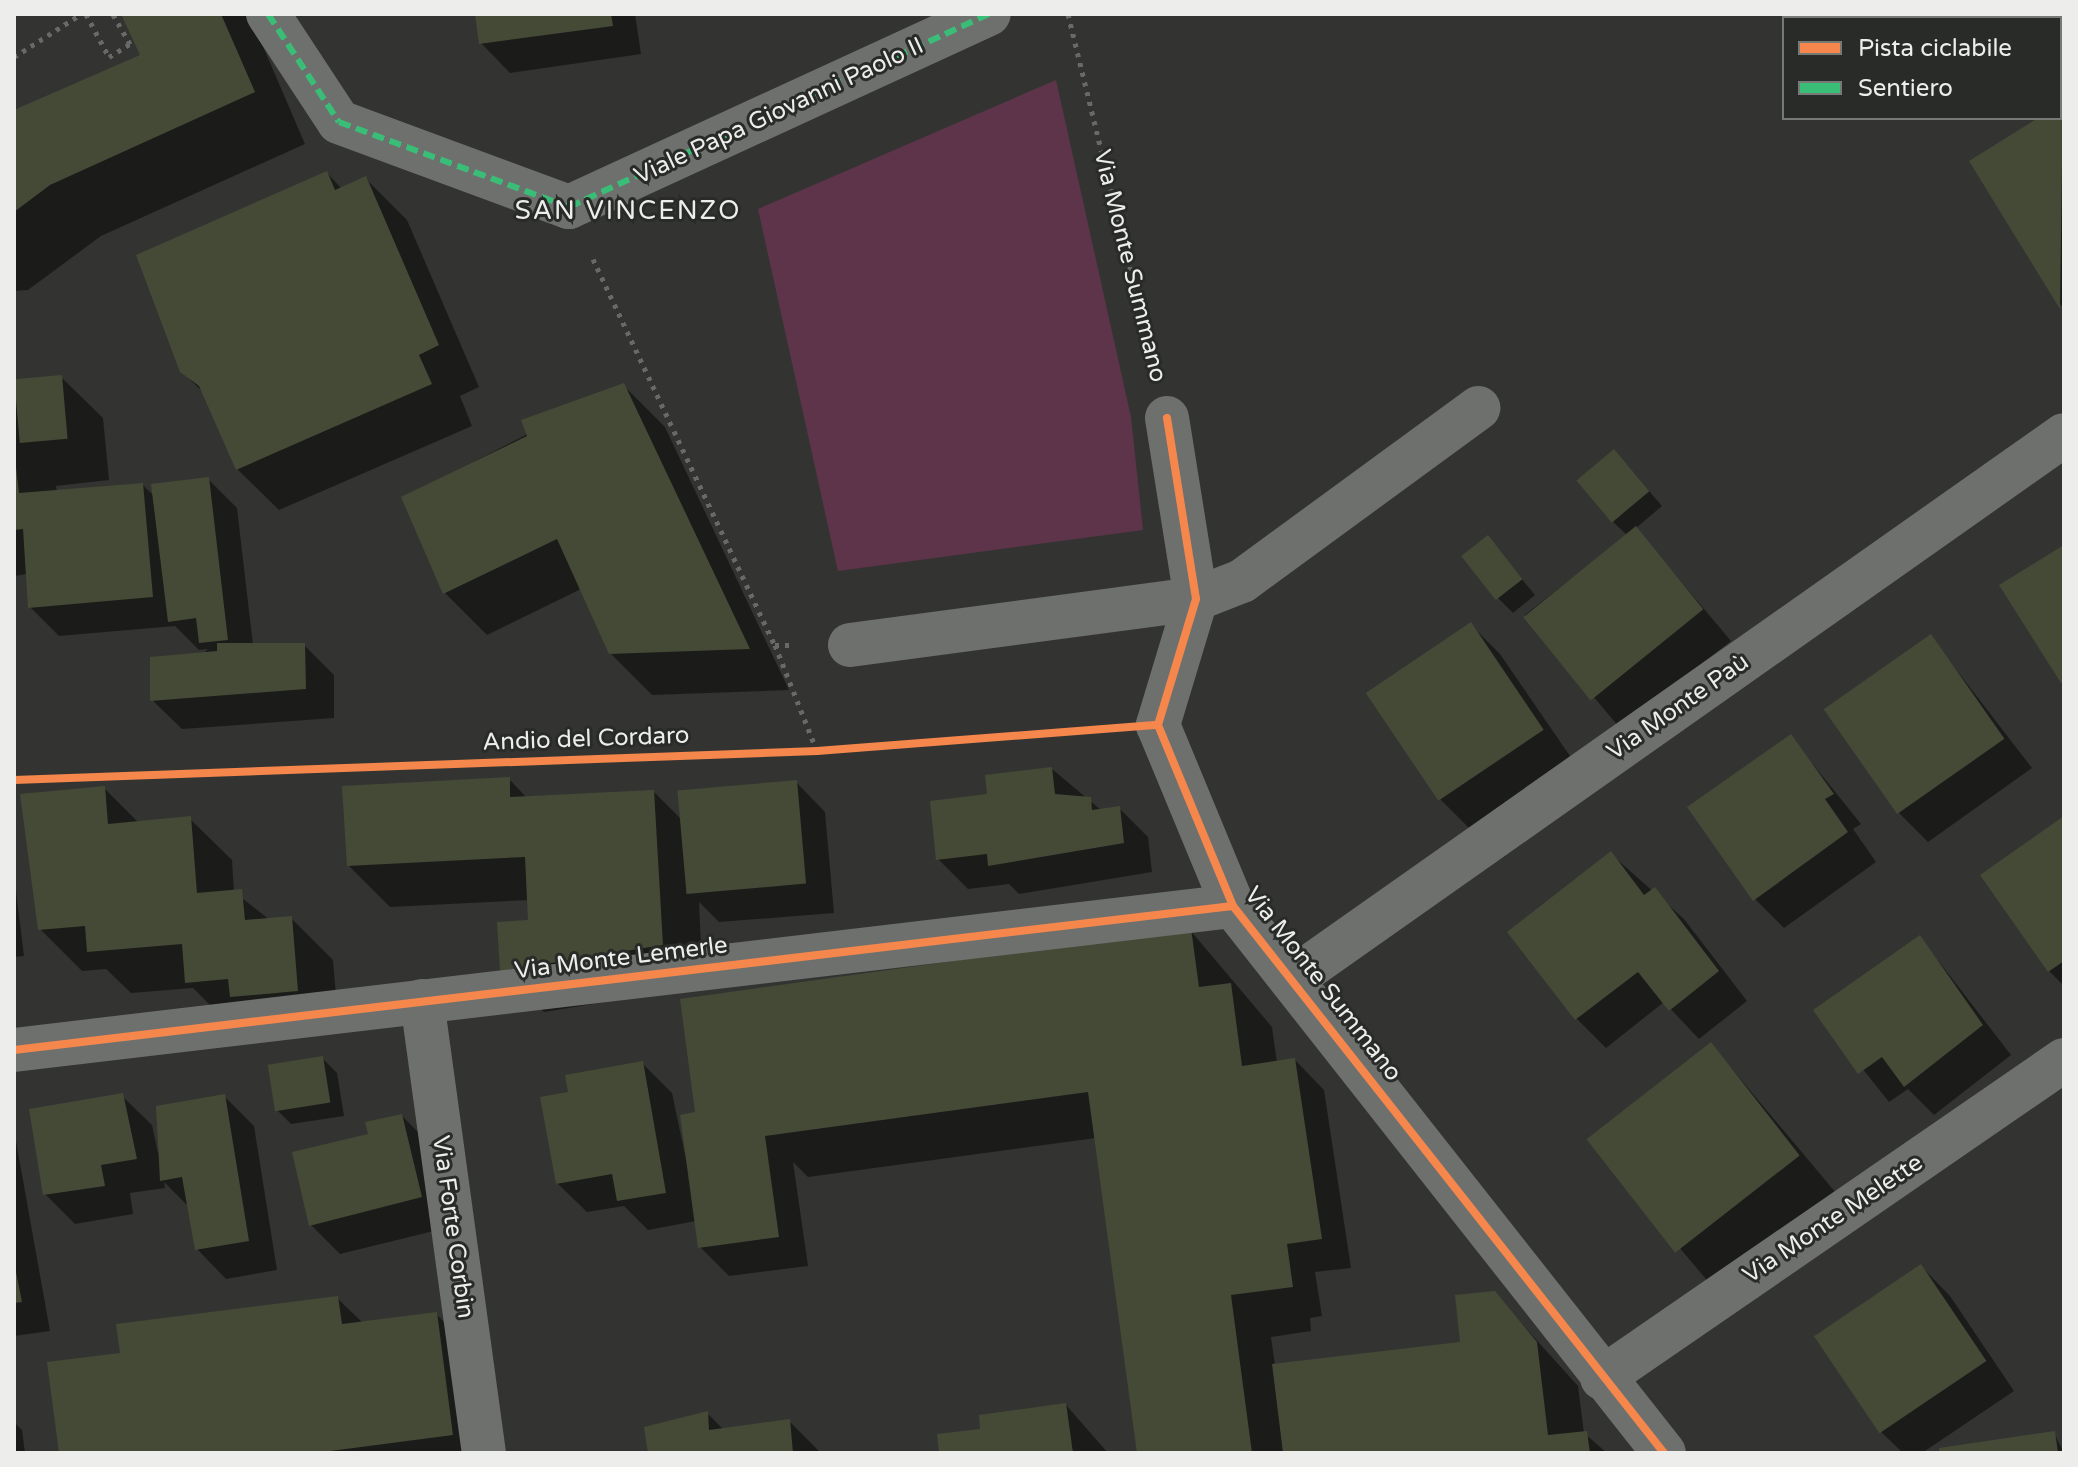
<!DOCTYPE html>
<html>
<head>
<meta charset="utf-8">
<style>
	body { margin:0 }
	#map { position:relative; width:2078px; height:1467px; overflow:hidden; background:#333432; font-family:"Varela Round",sans-serif }
	div>[style] { position:absolute }
	[style*='--x'] { left:calc(var(--x)*1px); top:calc(var(--y)*1px); width:calc(var(--w)*1px); rotate:calc(var(--a)*1deg) }
	.green>* { inset:0; background:#5e344a }
	.shadow>* { inset:0; background:#0007; transform-origin:0 0 }
	.building>* { inset:0; background:#444a36; transform-origin:0 0 }
	.path>* { height:5px; margin-top:-2.5px; transform-origin:0; background:repeating-linear-gradient(90deg,#696a68 0 4px,transparent 0 10px) }
	.minor>* { height:44px; margin:-22px; padding:0 22px; transform-origin:22px; border-radius:22px; background:#6e706e }
	.quiet>* { height:6px; margin-top:-3px; transform-origin:0; background:repeating-linear-gradient(90deg,#3abd76 0 12px,transparent 0 18px) }
	.cycleway>* { height:8px; margin:-4px; padding:0 4px; transform-origin:4px; border-radius:4px; background:#f5874c }
	span { translate:-50% -50%; white-space:nowrap; text-align:center; line-height:1.15; -webkit-text-stroke:6px #292b28; paint-order:stroke }
	.street-label { font-size:24px; color:#edeeec }
	.neighbourhood-label { font-size:26px; color:#edeeec; letter-spacing:2px }
	.frame { position:absolute; inset:0; border:16px solid #edeeec; pointer-events:none }
	.legend { position:absolute; left:1782px; top:16px; width:280px; height:104px; box-sizing:border-box; background:#292b28; border:2px solid #777976; margin:0; padding:10px 14px; list-style:none; font-size:24px; color:#edeeec }
	.legend li { display:flex; align-items:center; gap:16px; height:40px }
	.legend b { width:40px; border:2px solid #777976 }
</style>
</head>
<body>
<div id="map">
	<div class="green">
		<div style="clip-path:polygon(1056px 80px,1131px 417px,1143px 530px,838px 571px,758px 209px)"></div>
	</div>
	<div class="shadow">
		<div style="clip-path:polygon(123px 14px,249px 14px,305px 144px,101px 236px,28px 290px,14px 291px,14px 114px,143px 56px)"></div>
		<div style="clip-path:polygon(477px 14px,635px 14px,641px 54px,510px 73px,481px 43px)"></div>
		<div style="clip-path:polygon(2028px 14px,2064px 14px,2064px 310px,1972px 162px,2042px 118px,2060px 118px,2060px 18px)"></div>
		<div style="clip-path:polygon(327px 173px,342px 189px,366px 179px,407px 220px,479px 387px,460px 396px,472px 426px,279px 510px,237px 469px,205px 394px,181px 371px)"></div>
		<div style="clip-path:polygon(61px 377px,103px 418px,109px 480px,56px 486px,57px 492px,143px 485px,155px 497px,208px 479px,237px 508px,253px 645px,304px 645px,334px 675px,334px 718px,182px 729px,152px 700px,208px 649px,199px 650px,175px 626px,59px 636px,30px 607px,27px 574px,14px 576px,14px 382px)"></div>
		<div style="clip-path:polygon(623px 385px,665px 427px,789px 690px,652px 695px,610px 653px,581px 589px,487px 635px,445px 593px,403px 498px)"></div>
		<div style="clip-path:polygon(1628px 466px,1662px 506px,1636px 528px,1731px 641px,1619px 727px,1525px 615px,1627px 535px,1612px 521px)"></div>
		<div style="clip-path:polygon(1488px 538px,1535px 595px,1513px 613px,1498px 598px)"></div>
		<div style="clip-path:polygon(1471px 625px,1500px 654px,1572px 759px,1469px 828px,1440px 799px)"></div>
		<div style="clip-path:polygon(1931px 637px,2032px 768px,1928px 842px,1899px 813px)"></div>
		<div style="clip-path:polygon(1791px 737px,1861px 824px,1853px 829px,1876px 862px,1784px 928px,1755px 899px)"></div>
		<div style="clip-path:polygon(1052px 769px,1101px 810px,1119px 808px,1148px 837px,1152px 872px,1019px 894px,1009px 884px,968px 889px,938px 859px)"></div>
		<div style="clip-path:polygon(509px 779px,528px 799px,654px 792px,683px 821px,796px 782px,825px 812px,834px 913px,719px 922px,699px 902px,703px 986px,544px 1012px,502px 970px,530px 922px,529px 900px,390px 907px,349px 866px)"></div>
		<div style="clip-path:polygon(104px 788px,139px 823px,190px 819px,232px 860px,234px 892px,270px 920px,291px 918px,333px 960px,339px 1032px,229px 1024px,193px 988px,131px 993px,106px 969px,82px 971px,40px 929px)"></div>
		<div style="clip-path:polygon(2064px 819px,2064px 986px,2049px 971px)"></div>
		<div style="clip-path:polygon(1611px 854px,1684px 919px,1747px 1001px,1699px 1039px,1664px 1002px,1606px 1048px,1577px 1019px)"></div>
		<div style="clip-path:polygon(14px 875px,24px 956px,14px 957px)"></div>
		<div style="clip-path:polygon(1190px 930px,1272px 1027px,1277px 1063px,1295px 1060px,1324px 1090px,1351px 1268px,1315px 1272px,1322px 1316px,1310px 1318px,1311px 1331px,1271px 1337px,1275px 1365px,1462px 1344px,1494px 1293px,1578px 1386px,1584px 1433px,1607px 1453px,1139px 1453px,1096px 1138px,808px 1177px,793px 1162px,808px 1266px,729px 1276px,700px 1247px,696px 1221px,648px 1230px,624px 1206px,587px 1212px,557px 1183px,570px 1094px,642px 1063px,672px 1093px,690px 1178px,698px 1114px)"></div>
		<div style="clip-path:polygon(1920px 937px,2011px 1055px,1934px 1115px,1908px 1089px,1889px 1102px,1816px 1010px)"></div>
		<div style="left:1711px;top:1044px;width:201px;height:155px;rotate:50deg"></div>
		<div style="clip-path:polygon(322px 1058px,337px 1073px,344px 1116px,291px 1124px,276px 1109px)"></div>
		<div style="clip-path:polygon(122px 1096px,152px 1125px,158px 1153px,224px 1096px,254px 1126px,277px 1270px,226px 1279px,197px 1249px,190px 1208px,164px 1182px,165px 1188px,130px 1193px,133px 1214px,75px 1224px,45px 1194px)"></div>
		<div style="clip-path:polygon(402px 1116px,431px 1145px,450px 1227px,340px 1254px,311px 1225px)"></div>
		<div style="clip-path:polygon(14px 1130px,50px 1331px,14px 1336px)"></div>
		<div style="clip-path:polygon(1921px 1266px,1950px 1296px,2014px 1391px,1922px 1453px,1903px 1453px,1881px 1432px)"></div>
		<div style="clip-path:polygon(337px 1298px,363px 1323px,436px 1314px,478px 1355px,490px 1453px,61px 1453px)"></div>
		<div style="clip-path:polygon(1066px 1405px,1108px 1453px,941px 1453px,982px 1431px)"></div>
		<div style="clip-path:polygon(707px 1413px,724px 1430px,789px 1421px,821px 1453px,651px 1453px)"></div>
		<div style="clip-path:polygon(14px 1422px,22px 1430px,25px 1453px,14px 1453px)"></div>
		<div style="clip-path:polygon(2054px 1433px,2064px 1453px,1941px 1453px)"></div>
	</div>
	<div class="building">
		<div style="clip-path:polygon(121px 14px,221px 14px,255px 92px,50px 185px,14px 212px,14px 110px,140px 55px)"></div>
		<div style="clip-path:polygon(475px 14px,611px 14px,613px 26px,479px 44px)"></div>
		<div style="clip-path:polygon(2026px 14px,2064px 14px,2060px 309px,1969px 161px,2038px 118px,2060px 118px,2060px 18px)"></div>
		<div style="clip-path:polygon(327px 171px,335px 190px,366px 176px,439px 345px,419px 355px,432px 384px,236px 470px,199px 386px,180px 372px,136px 255px)"></div>
		<div style="left:62px;top:375px;width:64px;height:48px;rotate:85deg"></div>
		<div style="clip-path:polygon(624px 383px,750px 649px,609px 654px,557px 539px,443px 594px,401px 497px,527px 436px,521px 420px)"></div>
		<div style="clip-path:polygon(14px 449px,19px 493px,143px 483px,153px 597px,28px 608px,23px 529px,14px 530px)"></div>
		<div style="left:1614px;top:449px;width:55px;height:49px;rotate:50deg"></div>
		<div style="clip-path:polygon(209px 477px,228px 640px,199px 643px,196px 618px,168px 622px,151px 484px)"></div>
		<div style="left:1636px;top:526px;width:107px;height:145px;rotate:51deg"></div>
		<div style="left:1488px;top:535px;width:56px;height:34px;rotate:52deg"></div>
		<div style="clip-path:polygon(2064px 545px,2064px 682px,2061px 683px,1999px 585px)"></div>
		<div style="left:1471px;top:622px;width:130px;height:127px;rotate:56deg"></div>
		<div style="left:1931px;top:634px;width:128px;height:131px;rotate:55deg"></div>
		<div style="clip-path:polygon(217px 643px,305px 643px,306px 689px,150px 701px,150px 657px,217px 651px)"></div>
		<div style="clip-path:polygon(1791px 734px,1834px 794px,1825px 799px,1848px 832px,1753px 901px,1687px 807px)"></div>
		<div style="clip-path:polygon(1052px 767px,1055px 794px,1091px 797px,1092px 810px,1120px 806px,1124px 843px,988px 866px,987px 854px,936px 860px,930px 801px,987px 794px,985px 775px)"></div>
		<div style="clip-path:polygon(510px 777px,510px 797px,654px 790px,663px 945px,500px 971px,497px 922px,528px 920px,525px 857px,347px 866px,342px 786px)"></div>
		<div style="left:797px;top:780px;width:104px;height:120px;rotate:85deg"></div>
		<div style="clip-path:polygon(105px 786px,108px 824px,191px 816px,197px 893px,242px 889px,245px 920px,292px 916px,298px 991px,230px 997px,228px 979px,185px 983px,182px 944px,87px 952px,85px 926px,38px 930px,20px 794px)"></div>
		<div style="clip-path:polygon(2064px 816px,2064px 961px,2048px 972px,1980px 875px)"></div>
		<div style="clip-path:polygon(1611px 851px,1644px 895px,1655px 887px,1719px 971px,1669px 1011px,1638px 972px,1575px 1020px,1507px 932px)"></div>
		<div style="clip-path:polygon(1191px 928px,1199px 987px,1231px 983px,1242px 1066px,1295px 1058px,1322px 1239px,1287px 1244px,1293px 1287px,1231px 1295px,1252px 1453px,1137px 1453px,1088px 1092px,765px 1136px,779px 1237px,698px 1248px,680px 1115px,695px 1112px,680px 999px)"></div>
		<div style="clip-path:polygon(1920px 935px,1983px 1025px,1904px 1087px,1882px 1057px,1858px 1074px,1813px 1010px)"></div>
		<div style="left:1711px;top:1042px;width:144px;height:158px;rotate:52deg"></div>
		<div style="left:323px;top:1056px;width:47px;height:56px;rotate:81deg"></div>
		<div style="clip-path:polygon(643px 1061px,666px 1193px,617px 1201px,612px 1174px,556px 1184px,540px 1097px,568px 1092px,565px 1075px)"></div>
		<div style="clip-path:polygon(123px 1093px,137px 1159px,101px 1165px,105px 1186px,43px 1195px,29px 1109px)"></div>
		<div style="clip-path:polygon(225px 1094px,249px 1241px,195px 1250px,182px 1177px,160px 1181px,156px 1106px)"></div>
		<div style="clip-path:polygon(402px 1114px,422px 1197px,309px 1226px,292px 1152px,368px 1134px,365px 1122px)"></div>
		<div style="clip-path:polygon(14px 1262px,22px 1302px,14px 1303px)"></div>
		<div style="left:1921px;top:1264px;width:117px;height:129px;rotate:56deg"></div>
		<div style="clip-path:polygon(1495px 1291px,1537px 1342px,1548px 1435px,1587px 1431px,1590px 1453px,1283px 1453px,1272px 1364px,1460px 1342px,1455px 1295px)"></div>
		<div style="clip-path:polygon(338px 1296px,342px 1324px,437px 1312px,453px 1435px,315px 1453px,59px 1453px,47px 1362px,120px 1353px,116px 1324px)"></div>
		<div style="clip-path:polygon(1066px 1403px,1073px 1453px,939px 1453px,937px 1434px,980px 1429px,979px 1415px)"></div>
		<div style="clip-path:polygon(708px 1411px,709px 1430px,790px 1419px,793px 1453px,648px 1453px,644px 1427px)"></div>
		<div style="clip-path:polygon(2055px 1431px,2058px 1453px,1939px 1453px,1939px 1448px)"></div>
	</div>
	<div class="path">
		<div style="--x:86;--y:14;--w:49;--a:61.9"></div>
		<div style="--x:109;--y:57;--w:25;--a:-32"></div>
		<div style="--x:130;--y:44;--w:34;--a:-120"></div>
		<div style="--x:1068;--y:14;--w:363;--a:76.3"></div>
		<div style="--x:14;--y:57;--w:80;--a:-32.7"></div>
		<div style="--x:593;--y:259;--w:427;--a:64.8"></div>
		<div style="--x:775;--y:645;--w:19;--a:0"></div>
		<div style="--x:775;--y:645;--w:114;--a:68.4"></div>
	</div>
	<div class="minor">
		<div style="--x:268;--y:14;--w:129;--a:56.7"></div>
		<div style="--x:339;--y:122;--w:245;--a:20.3"></div>
		<div style="--x:569;--y:207;--w:462;--a:-24.7"></div>
		<div style="--x:1167;--y:418;--w:183;--a:80.9"></div>
		<div style="--x:1196;--y:599;--w:132;--a:106.8"></div>
		<div style="--x:1158;--y:725;--w:196;--a:67.5"></div>
		<div style="--x:1233;--y:906;--w:696;--a:51.76"></div>
		<div style="--x:850;--y:645;--w:349;--a:-7.6"></div>
		<div style="--x:1196;--y:599;--w:49;--a:-21.4"></div>
		<div style="--x:1242;--y:581;--w:293;--a:-36.2"></div>
		<div style="--x:1292;--y:979;--w:944;--a:-35.17"></div>
		<div style="--x:422;--y:1001;--w:456;--a:82.2"></div>
		<div style="--x:14;--y:1050;--w:1227;--a:-6.74"></div>
		<div style="--x:1602;--y:1378;--w:561;--a:-34.54"></div>
	</div>
	<div class="quiet">
		<div style="--x:268;--y:14;--w:129;--a:56.7"></div>
		<div style="--x:339;--y:122;--w:245;--a:20.3"></div>
		<div style="--x:569;--y:207;--w:462;--a:-24.7"></div>
	</div>
	<div class="cycleway">
		<div style="--x:1167;--y:418;--w:183;--a:80.9"></div>
		<div style="--x:1196;--y:599;--w:132;--a:106.8"></div>
		<div style="--x:1158;--y:725;--w:196;--a:67.5"></div>
		<div style="--x:1233;--y:906;--w:696;--a:51.76"></div>
		<div style="--x:14;--y:780;--w:804;--a:-2.07"></div>
		<div style="--x:817;--y:751;--w:342;--a:-4.4"></div>
		<div style="--x:14;--y:1050;--w:1227;--a:-6.74"></div>
	</div>
	<div class="street-label">
		<span style="left:779px;top:111px;rotate:-25deg">Viale Papa Giovanni Paolo II</span>
		<span style="left:1130px;top:266px;rotate:76deg">Via Monte Summano</span>
		<span style="left:1678px;top:707px;rotate:-35deg">Via Monte Paù</span>
		<span style="left:586px;top:739px;rotate:-2deg">Andio del Cordaro</span>
		<span style="left:621px;top:958px;rotate:-7deg">Via Monte Lemerle</span>
		<span style="left:1323px;top:984px;rotate:52deg">Via Monte Summano</span>
		<span style="left:1833px;top:1219px;rotate:-34deg">Via Monte Melette</span>
		<span style="left:453px;top:1227px;rotate:82deg">Via Forte Corbin</span>
	</div>
	<div class="neighbourhood-label">
		<span style="left:628px;top:211px">SAN VINCENZO</span>
	</div>
	<div class="frame"></div>
	<ul class="legend">
	<li><b style="height:10px;background:#f5874c"></b>Pista ciclabile</li>
	<li><b style="height:10px;background:#3abd76"></b>Sentiero</li>
	</ul>
</div>
</body>
</html>
